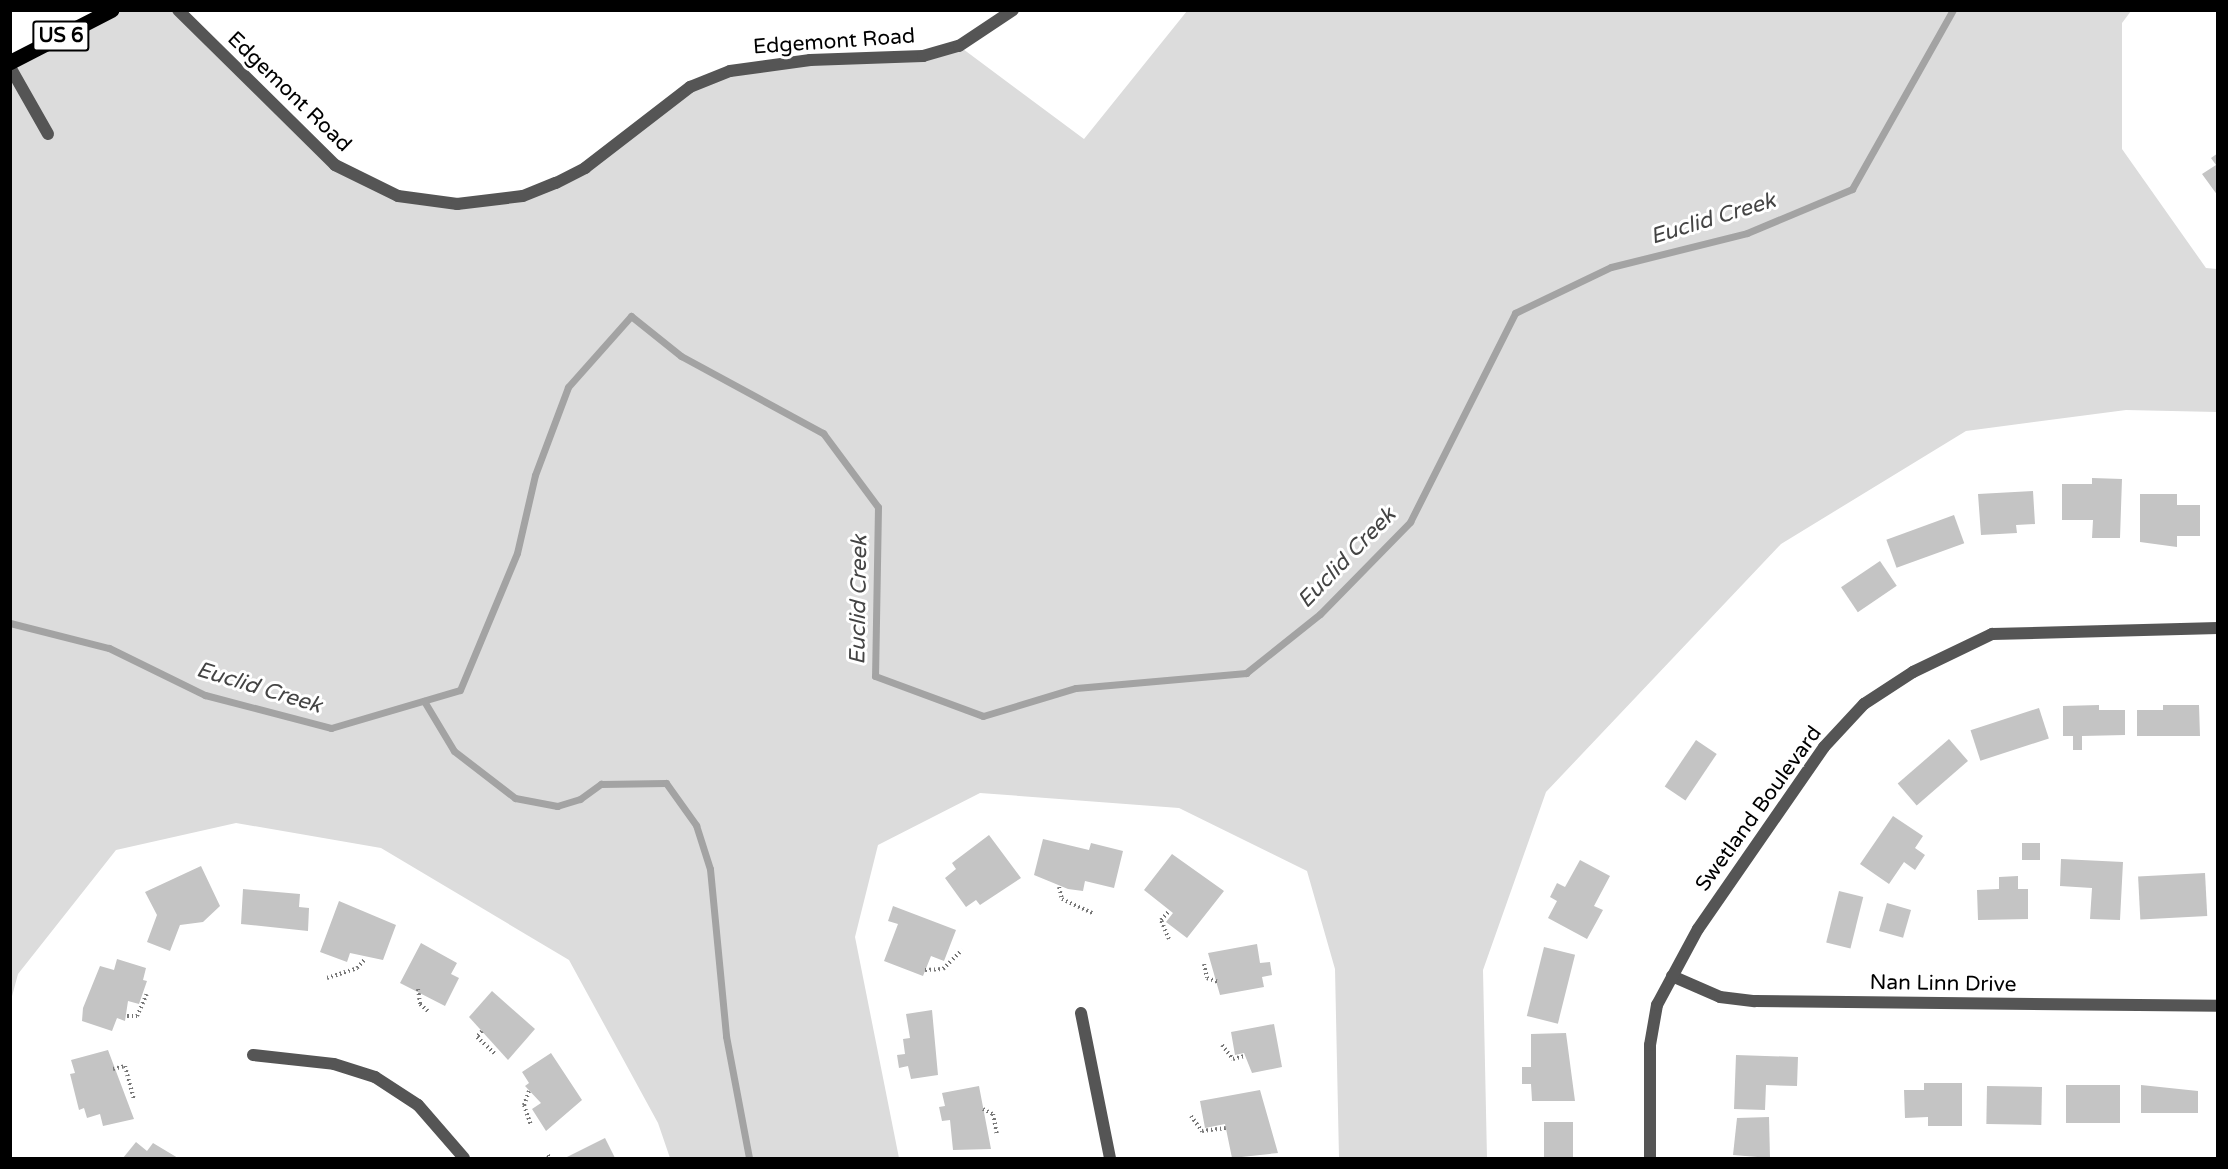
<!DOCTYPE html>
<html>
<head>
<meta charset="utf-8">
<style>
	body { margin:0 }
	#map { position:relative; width:2228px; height:1169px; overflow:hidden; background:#fff; font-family:"Varela Round",sans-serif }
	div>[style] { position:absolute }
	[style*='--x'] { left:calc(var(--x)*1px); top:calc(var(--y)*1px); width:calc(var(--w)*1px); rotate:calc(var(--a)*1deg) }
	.green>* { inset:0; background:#dcdcdc }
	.stream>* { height:7px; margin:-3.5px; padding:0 3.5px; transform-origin:3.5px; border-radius:3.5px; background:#a3a3a3 }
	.building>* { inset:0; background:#c4c4c4; transform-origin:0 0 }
	.path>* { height:4px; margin-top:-2px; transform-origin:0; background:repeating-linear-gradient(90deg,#777 0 1.5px,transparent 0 4.5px) }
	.service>* { height:12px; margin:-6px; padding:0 6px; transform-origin:6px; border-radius:6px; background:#555 }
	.minor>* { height:12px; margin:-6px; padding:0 6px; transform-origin:6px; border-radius:6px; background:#555 }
	.primary>* { height:15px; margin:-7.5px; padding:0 7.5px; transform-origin:7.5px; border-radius:7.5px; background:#000 }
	span { translate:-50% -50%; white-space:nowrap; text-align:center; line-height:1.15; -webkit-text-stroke:6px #fff; paint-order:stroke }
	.shield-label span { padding:2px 4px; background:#fff; border:2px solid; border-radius:4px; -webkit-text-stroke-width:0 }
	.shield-label { font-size:20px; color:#000; font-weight:700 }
	.street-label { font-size:21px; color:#000 }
	.water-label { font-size:22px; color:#444; font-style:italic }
	.frame { position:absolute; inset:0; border:12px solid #000; pointer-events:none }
</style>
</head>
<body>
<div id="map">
	<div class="green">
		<div style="clip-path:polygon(1452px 10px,2131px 11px,2122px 23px,2122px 149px,2206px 268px,2217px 269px,2217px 412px,2126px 410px,1966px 431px,1781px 544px,1546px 792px,1483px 970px,1487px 1158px,1339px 1158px,1335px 969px,1307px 871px,1179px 808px,980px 793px,878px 845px,855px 937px,899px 1158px,670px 1158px,658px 1123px,569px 960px,381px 848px,236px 823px,116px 850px,18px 974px,11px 1000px,10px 62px,111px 11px,178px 11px,309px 143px,363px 182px,457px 204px,556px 183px,662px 106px,730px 71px,881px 60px,959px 46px,1084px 139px,1187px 11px)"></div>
	</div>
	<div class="stream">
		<div style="--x:10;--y:623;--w:102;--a:14.2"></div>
		<div style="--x:109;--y:648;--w:107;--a:26.1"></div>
		<div style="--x:205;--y:695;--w:130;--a:14.7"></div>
		<div style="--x:331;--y:728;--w:134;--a:-16.4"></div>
		<div style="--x:460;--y:690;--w:148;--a:-67.4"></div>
		<div style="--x:517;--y:553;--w:80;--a:-77"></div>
		<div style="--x:535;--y:475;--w:94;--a:-69.4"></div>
		<div style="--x:568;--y:387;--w:95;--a:-48.4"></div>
		<div style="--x:631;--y:316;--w:64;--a:38.7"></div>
		<div style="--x:681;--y:356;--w:162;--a:28.5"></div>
		<div style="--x:823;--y:433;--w:92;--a:53.4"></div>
		<div style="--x:878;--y:507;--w:169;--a:91"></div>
		<div style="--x:875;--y:676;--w:115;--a:20.3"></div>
		<div style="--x:983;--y:716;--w:97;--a:-16.8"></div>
		<div style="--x:1076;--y:688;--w:171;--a:-5"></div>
		<div style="--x:1246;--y:673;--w:95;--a:-38.6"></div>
		<div style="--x:1320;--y:614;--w:129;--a:-45.6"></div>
		<div style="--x:1410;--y:522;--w:234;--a:-63.3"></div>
		<div style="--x:1515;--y:313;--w:106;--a:-25.6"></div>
		<div style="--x:1611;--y:267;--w:140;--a:-14"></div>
		<div style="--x:1747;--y:233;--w:114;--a:-22.7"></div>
		<div style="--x:1852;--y:189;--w:206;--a:-60.6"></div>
		<div style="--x:424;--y:701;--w:58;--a:59"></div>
		<div style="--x:454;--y:751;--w:77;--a:37.6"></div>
		<div style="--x:515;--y:798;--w:43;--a:10.8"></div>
		<div style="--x:557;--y:806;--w:24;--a:-17"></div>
		<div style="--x:580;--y:799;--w:26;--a:-36"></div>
		<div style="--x:601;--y:784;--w:65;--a:-0.9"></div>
		<div style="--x:666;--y:783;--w:52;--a:54.5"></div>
		<div style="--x:696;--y:825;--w:46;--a:72.3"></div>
		<div style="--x:710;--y:869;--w:168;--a:84.5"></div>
		<div style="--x:726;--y:1036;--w:124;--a:79.3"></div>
	</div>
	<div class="building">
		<div style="clip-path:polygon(2218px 153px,2218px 196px,2202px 174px,2216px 165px,2211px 158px)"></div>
		<div style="clip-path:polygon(2092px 478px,2122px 479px,2120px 538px,2092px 538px,2093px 520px,2062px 520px,2062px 484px,2092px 484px)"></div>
		<div style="clip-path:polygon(2033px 491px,2035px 524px,2016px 525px,2017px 533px,1981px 535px,1978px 494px)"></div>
		<div style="clip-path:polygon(2140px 494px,2177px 494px,2177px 505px,2200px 505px,2200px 536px,2177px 536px,2177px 547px,2140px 542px)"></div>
		<div style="left:1954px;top:515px;width:30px;height:72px;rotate:70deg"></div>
		<div style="left:1880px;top:561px;width:30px;height:47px;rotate:56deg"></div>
		<div style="clip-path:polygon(2099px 705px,2099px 710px,2125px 710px,2125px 735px,2082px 736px,2082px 750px,2073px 750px,2073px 736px,2063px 736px,2063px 706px)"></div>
		<div style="clip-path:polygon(2163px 705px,2199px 705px,2200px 736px,2137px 736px,2137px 710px,2163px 710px)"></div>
		<div style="left:2039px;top:708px;width:32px;height:72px;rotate:72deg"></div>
		<div style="left:1949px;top:739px;width:29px;height:68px;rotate:49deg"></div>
		<div style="left:1696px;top:740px;width:25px;height:56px;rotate:34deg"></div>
		<div style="clip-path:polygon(1893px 816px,1923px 836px,1915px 848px,1925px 855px,1915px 870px,1904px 862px,1889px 884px,1860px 864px)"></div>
		<div style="clip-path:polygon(989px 835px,1021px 878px,980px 905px,976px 900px,966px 907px,945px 878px,956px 869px,952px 863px)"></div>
		<div style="clip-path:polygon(1043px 839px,1089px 850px,1091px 843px,1123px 851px,1114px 888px,1085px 881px,1083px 891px,1068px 889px,1034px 875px)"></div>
		<div style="left:2022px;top:843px;width:18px;height:17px"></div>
		<div style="clip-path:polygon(1172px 854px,1224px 891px,1187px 938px,1166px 922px,1173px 913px,1144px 890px)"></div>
		<div style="clip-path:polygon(2061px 859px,2123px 862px,2120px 920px,2090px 919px,2092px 888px,2060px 886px)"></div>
		<div style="clip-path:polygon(1580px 860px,1610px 876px,1594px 906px,1603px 910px,1587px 939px,1548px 918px,1557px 901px,1550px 897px,1557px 883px,1565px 887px)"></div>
		<div style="clip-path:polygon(201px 866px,220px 906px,203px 922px,180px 925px,170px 951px,147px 942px,157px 915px,145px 892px)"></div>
		<div style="left:2205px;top:873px;width:43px;height:67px;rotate:87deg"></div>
		<div style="clip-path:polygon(2018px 876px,2018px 889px,2028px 889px,2028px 919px,1978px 920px,1977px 890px,1999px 889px,1999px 877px)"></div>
		<div style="clip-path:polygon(243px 889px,300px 894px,299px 907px,309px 908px,308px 931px,241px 924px)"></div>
		<div style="left:1839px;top:891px;width:25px;height:53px;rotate:14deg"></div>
		<div style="clip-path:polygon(339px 901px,396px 925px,383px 960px,350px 953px,347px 962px,320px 952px)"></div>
		<div style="left:1887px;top:903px;width:25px;height:29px;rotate:16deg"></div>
		<div style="clip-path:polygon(893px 906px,956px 930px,944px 961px,931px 956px,923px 976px,884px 961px,898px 924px,888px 921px)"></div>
		<div style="clip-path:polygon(421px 943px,457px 963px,451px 974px,459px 978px,445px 1006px,400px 983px)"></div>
		<div style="clip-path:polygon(1257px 944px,1260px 963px,1270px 962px,1272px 975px,1262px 977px,1264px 987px,1220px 995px,1208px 953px)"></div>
		<div style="left:1544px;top:947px;width:32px;height:71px;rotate:14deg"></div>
		<div style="clip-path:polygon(117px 959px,146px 968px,143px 980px,147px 981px,139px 1004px,128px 1001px,125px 1021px,117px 1018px,112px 1031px,82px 1021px,83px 1008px,100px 966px,114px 970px)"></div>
		<div style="clip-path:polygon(492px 991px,535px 1029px,508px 1060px,469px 1017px)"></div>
		<div style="clip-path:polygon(932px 1010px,938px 1075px,911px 1079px,908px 1066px,899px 1068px,897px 1055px,905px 1054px,903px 1039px,910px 1038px,906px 1014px)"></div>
		<div style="clip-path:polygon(1274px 1024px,1282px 1067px,1252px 1073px,1244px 1053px,1235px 1055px,1231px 1032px)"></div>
		<div style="clip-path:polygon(1566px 1033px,1575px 1101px,1532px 1101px,1531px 1084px,1522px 1084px,1522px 1067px,1531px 1067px,1531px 1034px)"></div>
		<div style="clip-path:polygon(108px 1050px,134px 1119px,103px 1126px,100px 1114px,87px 1118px,84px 1108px,79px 1110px,70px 1074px,75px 1073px,71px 1060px)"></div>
		<div style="clip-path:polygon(551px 1053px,582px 1100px,546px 1131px,532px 1109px,541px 1103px,525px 1086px,529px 1083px,522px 1072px)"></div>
		<div style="clip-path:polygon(1736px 1055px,1798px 1057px,1797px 1086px,1766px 1085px,1765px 1110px,1734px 1109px)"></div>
		<div style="clip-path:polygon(1924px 1083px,1962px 1083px,1962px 1126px,1928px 1126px,1928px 1117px,1905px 1118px,1904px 1090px,1924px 1090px)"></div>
		<div style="left:2066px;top:1085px;width:54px;height:38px"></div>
		<div style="clip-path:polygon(2141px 1085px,2198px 1091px,2198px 1113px,2141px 1113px)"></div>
		<div style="clip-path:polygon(979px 1086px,991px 1149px,953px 1150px,950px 1120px,942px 1121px,939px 1107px,945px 1106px,942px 1093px)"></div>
		<div style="left:1987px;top:1086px;width:55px;height:38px;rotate:1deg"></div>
		<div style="clip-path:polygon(1260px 1090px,1278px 1153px,1232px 1158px,1225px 1124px,1205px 1128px,1200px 1101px)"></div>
		<div style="clip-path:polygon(1769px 1117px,1770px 1158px,1733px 1155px,1737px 1118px)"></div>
		<div style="left:1544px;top:1122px;width:29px;height:36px"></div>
		<div style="clip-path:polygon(605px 1138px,615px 1158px,565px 1158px)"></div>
		<div style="clip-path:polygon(136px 1142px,147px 1151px,153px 1143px,178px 1158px,123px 1158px)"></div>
	</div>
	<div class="path">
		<div style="--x:1059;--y:887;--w:12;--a:76"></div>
		<div style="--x:1062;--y:899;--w:35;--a:25"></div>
		<div style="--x:1169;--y:939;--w:21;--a:-113"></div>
		<div style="--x:1161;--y:920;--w:13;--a:-48"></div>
		<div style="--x:1204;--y:964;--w:14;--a:78"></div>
		<div style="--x:1207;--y:978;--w:12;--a:20"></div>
		<div style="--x:925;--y:970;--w:18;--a:-3"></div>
		<div style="--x:943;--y:969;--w:27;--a:-45"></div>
		<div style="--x:327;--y:978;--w:32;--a:-18"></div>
		<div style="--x:357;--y:968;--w:12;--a:-48"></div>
		<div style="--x:418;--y:989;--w:15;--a:82"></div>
		<div style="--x:420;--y:1004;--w:12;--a:42"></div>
		<div style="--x:127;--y:1016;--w:10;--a:0"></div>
		<div style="--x:137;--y:1016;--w:24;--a:-66"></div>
		<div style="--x:482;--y:1031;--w:8;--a:130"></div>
		<div style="--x:477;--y:1037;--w:26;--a:43"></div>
		<div style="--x:1222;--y:1045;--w:18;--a:52"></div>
		<div style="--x:1233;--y:1059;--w:11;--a:-15"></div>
		<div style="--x:113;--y:1069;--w:12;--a:-14"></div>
		<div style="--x:125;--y:1066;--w:35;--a:75"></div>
		<div style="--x:529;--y:1091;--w:15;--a:110"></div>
		<div style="--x:524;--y:1105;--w:21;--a:71"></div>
		<div style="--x:983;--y:1109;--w:11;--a:27"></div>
		<div style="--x:993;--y:1114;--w:21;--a:79"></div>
		<div style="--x:1191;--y:1116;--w:19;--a:54"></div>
		<div style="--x:1202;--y:1131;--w:24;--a:-7"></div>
		<div style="--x:548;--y:1155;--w:4;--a:56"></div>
	</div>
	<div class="service">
		<div style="--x:10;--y:67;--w:77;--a:60.4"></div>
	</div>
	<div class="minor">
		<div style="--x:178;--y:10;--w:221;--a:44.6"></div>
		<div style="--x:335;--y:165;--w:70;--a:26.2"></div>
		<div style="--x:398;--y:196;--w:60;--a:7.7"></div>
		<div style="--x:457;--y:204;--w:66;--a:-6.9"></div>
		<div style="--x:523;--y:196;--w:35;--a:-22"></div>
		<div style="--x:556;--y:183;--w:33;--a:-27"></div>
		<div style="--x:585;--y:168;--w:133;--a:-37.6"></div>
		<div style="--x:690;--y:87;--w:43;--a:-21.8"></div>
		<div style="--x:730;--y:71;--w:81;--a:-7.8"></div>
		<div style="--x:810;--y:60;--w:113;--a:-2"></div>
		<div style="--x:923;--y:56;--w:37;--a:-16"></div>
		<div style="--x:959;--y:46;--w:65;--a:-33.7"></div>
		<div style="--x:1672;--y:976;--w:52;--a:23.6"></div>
		<div style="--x:1720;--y:997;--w:35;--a:7"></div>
		<div style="--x:1755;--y:1001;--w:463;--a:0.6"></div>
		<div style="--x:1081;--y:1013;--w:148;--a:78.7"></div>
		<div style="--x:253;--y:1055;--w:81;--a:6.3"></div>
		<div style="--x:334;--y:1064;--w:43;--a:17.6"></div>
		<div style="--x:375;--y:1077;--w:51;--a:33.1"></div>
		<div style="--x:418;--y:1105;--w:70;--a:49"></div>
		<div style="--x:1650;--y:1158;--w:113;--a:-90"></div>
		<div style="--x:1650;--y:1045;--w:41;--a:-80.1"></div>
		<div style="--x:1657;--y:1005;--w:86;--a:-61.7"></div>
		<div style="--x:1698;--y:929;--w:221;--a:-55.3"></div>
		<div style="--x:1824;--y:747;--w:59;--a:-47.1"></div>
		<div style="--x:1864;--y:704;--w:59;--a:-33.1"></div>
		<div style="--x:1913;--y:672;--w:88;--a:-25.7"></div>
		<div style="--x:1992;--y:634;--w:226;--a:-1.5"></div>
	</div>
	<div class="primary">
		<div style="--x:10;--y:62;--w:114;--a:-27.2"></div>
	</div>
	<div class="shield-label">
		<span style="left:61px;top:36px">US 6</span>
	</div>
	<div class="street-label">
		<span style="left:834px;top:42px;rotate:-4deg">Edgemont Road</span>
		<span style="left:289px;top:92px;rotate:44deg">Edgemont Road</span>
		<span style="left:1759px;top:809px;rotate:-54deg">Swetland Boulevard</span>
		<span style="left:1943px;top:984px;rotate:1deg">Nan Linn Drive</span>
	</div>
	<div class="water-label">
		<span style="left:1713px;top:219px;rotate:-17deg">Euclid Creek</span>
		<span style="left:1347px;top:558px;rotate:-46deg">Euclid Creek</span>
		<span style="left:859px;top:600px;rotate:-89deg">Euclid Creek</span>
		<span style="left:259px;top:688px;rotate:17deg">Euclid Creek</span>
	</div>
	<div class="frame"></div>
</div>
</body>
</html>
